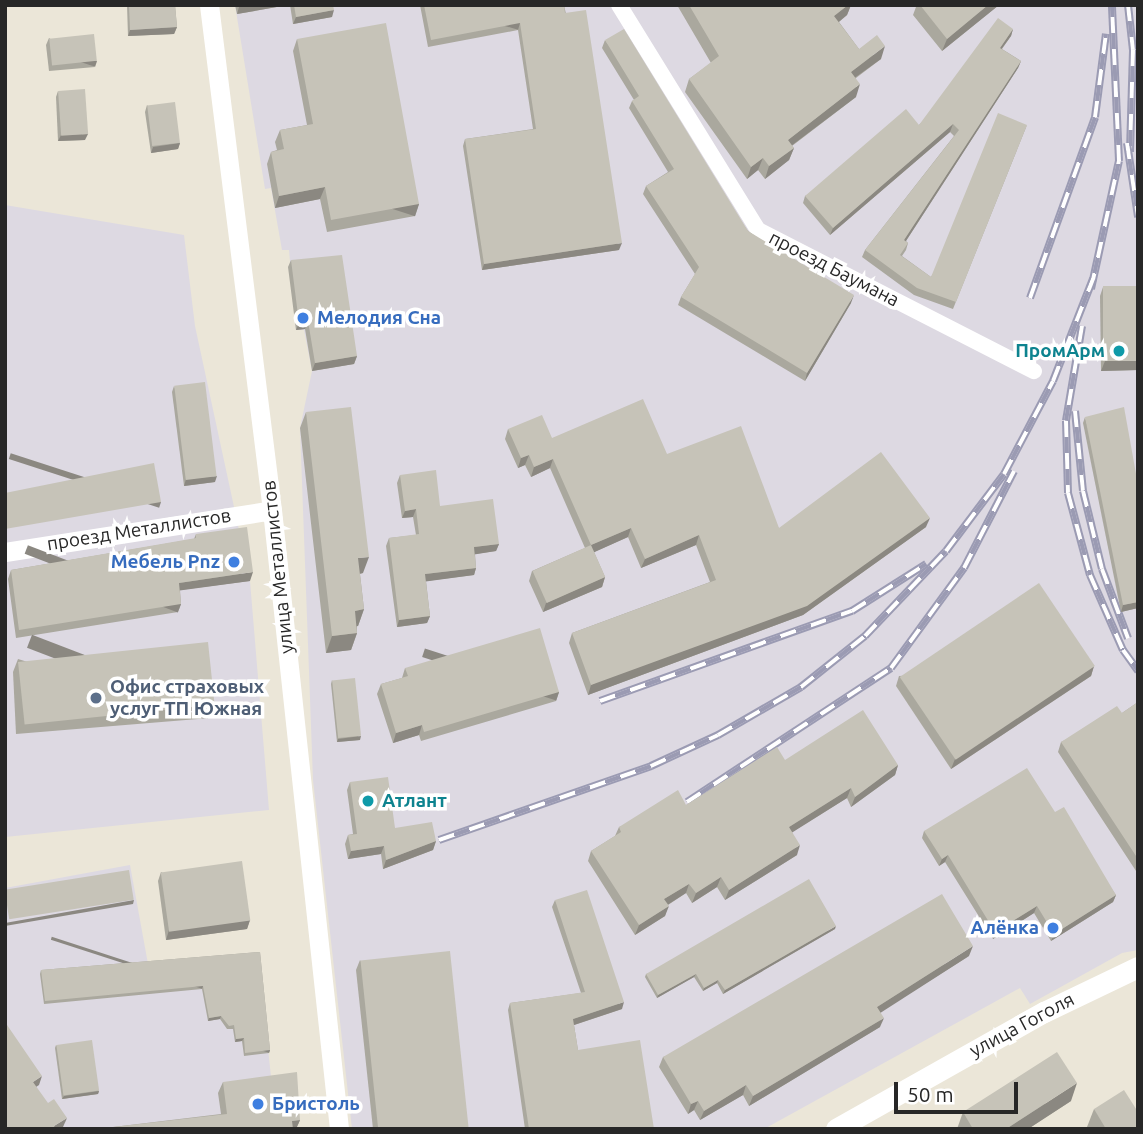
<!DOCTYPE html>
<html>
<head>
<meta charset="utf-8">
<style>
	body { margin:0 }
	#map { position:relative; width:1143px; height:1134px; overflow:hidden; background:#ebe6d8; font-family:Ubuntu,sans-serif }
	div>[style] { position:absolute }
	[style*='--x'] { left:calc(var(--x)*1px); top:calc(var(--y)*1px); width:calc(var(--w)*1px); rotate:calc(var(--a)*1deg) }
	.industrial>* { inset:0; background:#ddd9e2 }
	.minor>* { height:16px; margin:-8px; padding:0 8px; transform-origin:8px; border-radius:8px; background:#fff }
	.tertiary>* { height:19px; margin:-9.5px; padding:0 9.5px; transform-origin:9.5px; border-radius:9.5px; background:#fff }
	.secondary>* { height:21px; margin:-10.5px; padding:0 10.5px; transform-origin:10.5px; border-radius:10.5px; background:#fff }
	.rail>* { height:8px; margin-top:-4px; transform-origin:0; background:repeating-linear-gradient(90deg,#fff 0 16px,#9b9bb3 0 32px); box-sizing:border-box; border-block:2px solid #9b9bb3 }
	.wall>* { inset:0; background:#aaa89e }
	.shaded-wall>* { inset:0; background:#8b8881; transform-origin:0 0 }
	.building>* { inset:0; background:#c6c3b8; transform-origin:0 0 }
	.dots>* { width:19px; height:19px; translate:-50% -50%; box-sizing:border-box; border:4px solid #fff; border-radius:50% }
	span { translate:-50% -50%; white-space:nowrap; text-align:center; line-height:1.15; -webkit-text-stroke:7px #fff; paint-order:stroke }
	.street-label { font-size:19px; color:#272727 }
	.shop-label { font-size:19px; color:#366cbe; font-weight:700 }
	.left { translate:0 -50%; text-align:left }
	.right { translate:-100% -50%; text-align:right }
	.culture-label { font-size:19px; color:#0d838f; font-weight:700 }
	.service-label { font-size:19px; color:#4e5e75; font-weight:700 }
	.frame { position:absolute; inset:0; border:7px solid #272727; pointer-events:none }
	.scale { position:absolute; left:894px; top:1082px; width:124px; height:32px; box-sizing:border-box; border:4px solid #272727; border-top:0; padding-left:9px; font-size:21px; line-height:24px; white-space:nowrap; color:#272727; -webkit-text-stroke:5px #fff; paint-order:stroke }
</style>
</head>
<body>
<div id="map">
	<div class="industrial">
		<div style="clip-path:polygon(235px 5px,1138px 5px,1138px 950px,1122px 953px,1030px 1004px,1020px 988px,764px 1129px,352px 1129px,313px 780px,300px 428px,312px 371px,304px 330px,296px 330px,289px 250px,282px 250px,271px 188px,265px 189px)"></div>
		<div style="clip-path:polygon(5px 205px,184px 235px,195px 326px,250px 581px,269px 810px,5px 837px)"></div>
		<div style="clip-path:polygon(130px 865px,148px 964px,258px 955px,272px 1086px,295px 1129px,5px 1129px,5px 888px)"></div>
	</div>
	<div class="minor">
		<div style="--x:619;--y:5;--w:264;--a:58.3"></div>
		<div style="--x:758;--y:230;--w:310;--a:27.1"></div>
	</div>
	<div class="tertiary">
		<div style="--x:209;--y:5;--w:509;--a:82.89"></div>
		<div style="--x:272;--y:510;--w:623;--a:83.82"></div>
		<div style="--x:5;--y:552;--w:270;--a:-8.9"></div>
	</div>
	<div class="secondary">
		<div style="--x:836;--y:1129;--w:239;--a:-29.4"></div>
		<div style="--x:1044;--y:1012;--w:104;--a:-25.6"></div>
	</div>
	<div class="rail">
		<div style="--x:1128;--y:5;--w:45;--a:83.7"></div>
		<div style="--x:1133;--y:50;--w:102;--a:91.7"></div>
		<div style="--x:1127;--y:143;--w:75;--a:81.5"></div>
		<div style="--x:1091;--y:289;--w:131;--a:-77.7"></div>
		<div style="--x:1119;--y:161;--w:156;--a:-92.6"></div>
		<div style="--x:1030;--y:298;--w:192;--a:-70.2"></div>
		<div style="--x:1095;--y:117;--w:84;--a:-82.5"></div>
		<div style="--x:1082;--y:326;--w:96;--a:99.6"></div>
		<div style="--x:1066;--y:421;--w:72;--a:88.4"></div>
		<div style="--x:1068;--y:493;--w:85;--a:75"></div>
		<div style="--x:1090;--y:575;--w:82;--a:66.3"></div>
		<div style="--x:1123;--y:650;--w:26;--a:54"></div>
		<div style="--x:1075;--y:411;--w:80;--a:84.3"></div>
		<div style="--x:1083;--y:491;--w:80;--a:76.3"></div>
		<div style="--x:1102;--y:569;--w:74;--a:69.4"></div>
		<div style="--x:600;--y:701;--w:268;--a:-19.7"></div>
		<div style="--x:852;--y:611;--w:88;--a:-32.4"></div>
		<div style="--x:687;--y:802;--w:244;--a:-33.3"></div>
		<div style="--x:891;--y:668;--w:124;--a:-53.9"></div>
		<div style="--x:964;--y:568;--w:109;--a:-62.7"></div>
		<div style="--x:439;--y:840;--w:225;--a:-19.2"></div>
		<div style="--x:651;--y:766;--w:74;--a:-24.8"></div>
		<div style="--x:718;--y:735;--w:96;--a:-30"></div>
		<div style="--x:801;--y:687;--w:82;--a:-38.6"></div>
		<div style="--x:865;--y:636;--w:117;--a:-46.4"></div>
		<div style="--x:946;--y:551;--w:96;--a:-53"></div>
		<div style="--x:1004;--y:474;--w:105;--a:-62.2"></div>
		<div style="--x:1053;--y:381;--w:110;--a:-68.6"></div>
	</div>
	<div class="wall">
		<div style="clip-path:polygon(127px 5px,175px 5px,177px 27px,174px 34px,128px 36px)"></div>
		<div style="clip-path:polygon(235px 5px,288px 5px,237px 14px)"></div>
		<div style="clip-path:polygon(290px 5px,333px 5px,332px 17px,293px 24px)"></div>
		<div style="clip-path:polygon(420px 5px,564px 5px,619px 250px,482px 270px,463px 146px,465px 139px,533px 129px,518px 30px,428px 47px)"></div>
		<div style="clip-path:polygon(677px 5px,851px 5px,847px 15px,839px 22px,859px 49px,881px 59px,856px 78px,856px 97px,792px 146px,794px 148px,789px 160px,765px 179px,758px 170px,747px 179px,685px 92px,689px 79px,711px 63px)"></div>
		<div style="clip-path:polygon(915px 5px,999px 5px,942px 51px,913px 15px,916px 7px)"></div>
		<div style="clip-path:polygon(1013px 29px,1011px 36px,1002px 49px,1021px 61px,1018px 68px,906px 241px,908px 243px,906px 250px,902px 256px,931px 277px,1027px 125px,953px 309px,914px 295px,862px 257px,865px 250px,954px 136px,950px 132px,830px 235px,803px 203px,805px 196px,919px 125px)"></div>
		<div style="clip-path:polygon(49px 38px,95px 67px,49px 71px,46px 45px)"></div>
		<div style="clip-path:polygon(297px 39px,419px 204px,415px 216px,327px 232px,320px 199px,275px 208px,267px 164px,271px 152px,277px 150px,275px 142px,280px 130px,307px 125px,293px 51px)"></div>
		<div style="clip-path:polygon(605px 40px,748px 231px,851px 303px,805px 381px,678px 305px,681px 297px,695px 274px,643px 194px,646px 186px,668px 172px,629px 108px,632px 101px,634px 100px,602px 48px)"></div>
		<div style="clip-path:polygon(58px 91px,85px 140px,58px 141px,56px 97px)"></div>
		<div style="clip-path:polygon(147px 105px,180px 143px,178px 149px,151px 153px,145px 112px)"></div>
		<div style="clip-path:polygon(291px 260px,357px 356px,354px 364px,312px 371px,305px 329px,296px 330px,288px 267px)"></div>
		<div style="clip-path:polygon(1138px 286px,1138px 370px,1101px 371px,1100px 296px,1103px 287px)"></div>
		<div style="clip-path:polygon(174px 386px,215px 482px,184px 486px,172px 392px)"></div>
		<div style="clip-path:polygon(306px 412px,363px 573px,360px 574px,364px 609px,358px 626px,357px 626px,357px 633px,351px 650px,326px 653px,300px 428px)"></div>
		<div style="clip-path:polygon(1085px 417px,1138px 608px,1121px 612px,1083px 423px)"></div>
		<div style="clip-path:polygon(508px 429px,552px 438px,667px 454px,779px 528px,926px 527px,803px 615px,588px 695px,569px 643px,572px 633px,710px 582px,696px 545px,641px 568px,628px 537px,594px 552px,605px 577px,602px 587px,543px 612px,529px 581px,532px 571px,585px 548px,550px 468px,531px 477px,525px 465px,518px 468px,505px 439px)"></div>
		<div style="clip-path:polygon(400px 475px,440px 506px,499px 544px,496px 551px,475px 554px,476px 568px,474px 575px,426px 581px,430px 616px,427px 623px,397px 627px,386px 546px,389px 538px,416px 535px,413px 517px,402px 518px,397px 483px)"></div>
		<div style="clip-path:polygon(196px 534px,250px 581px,180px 590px,181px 604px,178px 612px,16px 638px,8px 579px,11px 570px,194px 539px)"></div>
		<div style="clip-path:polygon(18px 659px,210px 718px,16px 734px,13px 672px)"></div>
		<div style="clip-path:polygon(1094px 666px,1091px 676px,951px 769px,896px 686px,899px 676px)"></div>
		<div style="clip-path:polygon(405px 668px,559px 692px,556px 701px,421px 741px,419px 735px,393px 743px,377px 694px,381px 684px,402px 678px)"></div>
		<div style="clip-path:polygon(332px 680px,360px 740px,337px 742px,331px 684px)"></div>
		<div style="clip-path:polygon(1138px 702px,1138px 874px,1058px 752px,1061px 742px,1122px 713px)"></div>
		<div style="clip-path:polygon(785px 760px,898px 765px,895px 775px,851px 807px,847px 798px,792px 832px,797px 855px,725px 900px,717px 887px,692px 903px,686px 893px,668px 905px,665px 916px,635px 935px,588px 861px,591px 851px,615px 836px,619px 827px,686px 805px)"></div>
		<div style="clip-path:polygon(350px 782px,395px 828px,436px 841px,433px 850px,383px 869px,381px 854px,348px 859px,345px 844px,348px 835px,353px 834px,347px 790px)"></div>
		<div style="clip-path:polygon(1055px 812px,1116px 895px,1113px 902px,1051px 941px,1034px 913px,993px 939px,945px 862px,939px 866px,922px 838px,924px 831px)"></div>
		<div style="clip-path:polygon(161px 872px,250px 920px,247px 929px,166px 940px,158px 881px)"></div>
		<div style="clip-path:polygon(555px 900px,622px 1009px,574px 1025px,578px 1050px,654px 1129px,525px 1129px,508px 1010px,510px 1003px,581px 993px,552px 907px)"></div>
		<div style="clip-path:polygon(835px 929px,723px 994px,717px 983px,703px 991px,694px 977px,657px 998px,645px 977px,646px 974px)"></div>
		<div style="clip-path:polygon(260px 952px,270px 1050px,269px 1053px,244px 1056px,242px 1041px,235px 1042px,233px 1029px,227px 1029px,220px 1019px,208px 1021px,202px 989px,44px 1004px,40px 974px,41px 970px)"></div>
		<div style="clip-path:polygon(969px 956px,880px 1012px,880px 1027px,749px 1106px,743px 1095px,700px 1120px,694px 1110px,688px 1114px,659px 1067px,663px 1057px)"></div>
		<div style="clip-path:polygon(360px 960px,469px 1129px,373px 1129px,356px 970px)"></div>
		<div style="clip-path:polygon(56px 1045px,99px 1091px,98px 1094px,62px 1099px,55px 1048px)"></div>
		<div style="clip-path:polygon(223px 1082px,300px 1120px,296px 1129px,112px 1129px,113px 1127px,221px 1114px,218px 1093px)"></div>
		<div style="clip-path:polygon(1071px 1101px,1028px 1129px,957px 1129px,963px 1112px)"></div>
		<div style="clip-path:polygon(1094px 1109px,1138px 1129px,1088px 1129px,1087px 1127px)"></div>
	</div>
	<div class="shaded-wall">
		<div style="clip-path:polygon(250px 5px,288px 5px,237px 14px,239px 7px)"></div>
		<div style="clip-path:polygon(848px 5px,851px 5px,847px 15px,830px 29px,834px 16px)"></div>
		<div style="clip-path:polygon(988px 5px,999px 5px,942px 51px,947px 39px)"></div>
		<div style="clip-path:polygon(334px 10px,332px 17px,293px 24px,296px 17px)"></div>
		<div style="left:520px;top:23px;width:7px;height:91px;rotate:106deg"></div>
		<div style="clip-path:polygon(177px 27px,174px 34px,128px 36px,130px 30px)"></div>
		<div style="clip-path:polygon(1013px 29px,1011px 36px,997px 55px,1000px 48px)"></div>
		<div style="clip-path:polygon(885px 46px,881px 59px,846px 84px,851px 72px)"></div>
		<div style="left:97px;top:61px;width:6px;height:46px;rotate:108deg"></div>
		<div style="clip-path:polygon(1021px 61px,1018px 68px,902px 247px,904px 240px)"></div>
		<div style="clip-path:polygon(860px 84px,856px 97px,783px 152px,788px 140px)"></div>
		<div style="clip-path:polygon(953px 124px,950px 132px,830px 235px,833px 228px)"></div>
		<div style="clip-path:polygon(88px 134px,85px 140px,58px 141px,61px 135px)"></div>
		<div style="clip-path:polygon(180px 143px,178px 149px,151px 153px,153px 147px)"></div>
		<div style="clip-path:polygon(794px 148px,789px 160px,765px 179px,769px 166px)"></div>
		<div style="clip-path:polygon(763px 158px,758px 170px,747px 179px,751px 167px)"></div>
		<div style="clip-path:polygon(325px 187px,320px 199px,275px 208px,279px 196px)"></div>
		<div style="left:419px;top:204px;width:13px;height:89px;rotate:108deg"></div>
		<div style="clip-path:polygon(622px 243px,619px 250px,482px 270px,484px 264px)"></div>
		<div style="clip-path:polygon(854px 295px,851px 303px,805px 381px,807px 373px)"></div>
		<div style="clip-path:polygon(308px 321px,305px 329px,296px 330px,299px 323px)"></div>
		<div style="clip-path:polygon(357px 356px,354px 364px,312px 371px,315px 363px)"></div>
		<div style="clip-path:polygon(1105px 361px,1138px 361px,1138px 370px,1101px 371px)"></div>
		<div style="clip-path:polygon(529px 455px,525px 465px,518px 468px,521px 458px)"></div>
		<div style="clip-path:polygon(553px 459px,550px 468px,531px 477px,534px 467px)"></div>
		<div style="clip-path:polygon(217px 476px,215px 482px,184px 486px,186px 479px)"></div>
		<div style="left:161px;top:502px;width:6px;height:158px;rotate:108deg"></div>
		<div style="clip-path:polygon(416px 509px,413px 517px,402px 518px,405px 511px)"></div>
		<div style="clip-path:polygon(930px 518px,926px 527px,803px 615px,588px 695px,591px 685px)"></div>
		<div style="clip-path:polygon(631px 528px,628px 537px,588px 555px,591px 545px)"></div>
		<div style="clip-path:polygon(699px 535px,696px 545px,641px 568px,645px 559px)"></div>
		<div style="clip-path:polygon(499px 544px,496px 551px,471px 555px,474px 547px)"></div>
		<div style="clip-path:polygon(369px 557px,363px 573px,352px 575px,358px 558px)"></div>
		<div style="clip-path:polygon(476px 568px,474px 575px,422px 582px,425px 574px)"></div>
		<div style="clip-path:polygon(253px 572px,250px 581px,176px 591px,179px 583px)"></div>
		<div style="clip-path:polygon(605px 577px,602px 587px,543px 612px,546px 603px)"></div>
		<div style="clip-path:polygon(1138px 602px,1138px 608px,1121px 612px,1123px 605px)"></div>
		<div style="left:181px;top:604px;width:9px;height:164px;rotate:111deg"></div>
		<div style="clip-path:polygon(364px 609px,358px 626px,349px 628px,355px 611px)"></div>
		<div style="clip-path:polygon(430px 616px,427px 623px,397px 627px,399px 620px)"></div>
		<div style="clip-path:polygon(357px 633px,351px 650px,326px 653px,332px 636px)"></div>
		<div style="clip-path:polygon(1094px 666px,1091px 676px,951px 769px,955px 759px)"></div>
		<div style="left:559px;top:692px;width:9px;height:141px;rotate:108deg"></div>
		<div style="left:215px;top:705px;width:14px;height:196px;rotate:111deg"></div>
		<div style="clip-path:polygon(422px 725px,419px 735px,393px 743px,396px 733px)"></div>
		<div style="clip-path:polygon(361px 736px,360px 740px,337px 742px,338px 739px)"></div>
		<div style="clip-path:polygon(898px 765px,895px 775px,851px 807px,855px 797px)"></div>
		<div style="clip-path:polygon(851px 788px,847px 798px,785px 837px,789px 827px)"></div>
		<div style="clip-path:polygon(436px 841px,433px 850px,383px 869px,386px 860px)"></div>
		<div style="clip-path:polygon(800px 845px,797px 855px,725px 900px,729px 890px)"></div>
		<div style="clip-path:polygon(384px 846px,381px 854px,348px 859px,351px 851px)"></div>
		<div style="clip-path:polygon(948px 855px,945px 862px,939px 866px,942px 859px)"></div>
		<div style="clip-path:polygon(721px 877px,717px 887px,692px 903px,696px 893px)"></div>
		<div style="clip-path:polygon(689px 884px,686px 893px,661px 909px,664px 899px)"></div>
		<div style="clip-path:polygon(1116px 895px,1113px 902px,1051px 941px,1054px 934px)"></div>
		<div style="clip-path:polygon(134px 900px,133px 904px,5px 926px,5px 923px)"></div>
		<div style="clip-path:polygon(669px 906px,665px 916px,635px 935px,639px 925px)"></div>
		<div style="clip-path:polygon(1037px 906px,1034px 913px,993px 939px,995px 932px)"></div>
		<div style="clip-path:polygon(250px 920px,247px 929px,166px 940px,169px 930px)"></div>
		<div style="clip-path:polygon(836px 926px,835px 929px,723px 994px,725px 990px)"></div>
		<div style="clip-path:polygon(973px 946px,969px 956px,874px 1017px,877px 1007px)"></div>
		<div style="clip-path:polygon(696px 974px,694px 977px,657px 998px,658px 995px)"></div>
		<div style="clip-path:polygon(718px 980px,717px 983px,703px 991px,704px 988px)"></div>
		<div style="left:203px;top:986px;width:3px;height:159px;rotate:108deg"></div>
		<div style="clip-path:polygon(624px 1002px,622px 1009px,571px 1026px,573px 1019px)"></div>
		<div style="clip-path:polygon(221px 1016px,220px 1019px,208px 1021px,209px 1018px)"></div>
		<div style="clip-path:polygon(884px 1018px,880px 1027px,749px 1106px,753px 1096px)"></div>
		<div style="clip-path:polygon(244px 1038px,242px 1041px,235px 1042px,236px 1039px)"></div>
		<div style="left:270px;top:1050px;width:3px;height:25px;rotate:108deg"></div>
		<div style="clip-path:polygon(42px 1076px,39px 1085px,30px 1091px,33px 1082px)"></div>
		<div style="clip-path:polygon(1077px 1083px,1071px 1101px,1028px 1129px,1006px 1129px)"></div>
		<div style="clip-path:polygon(746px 1085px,743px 1095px,700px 1120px,704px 1111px)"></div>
		<div style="clip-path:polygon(99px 1091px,98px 1094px,62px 1099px,64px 1096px)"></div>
		<div style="clip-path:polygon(698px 1101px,694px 1110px,688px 1114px,691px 1104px)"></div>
		<div style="clip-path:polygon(67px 1118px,63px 1127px,61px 1129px,53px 1129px,54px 1126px)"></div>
		<div style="clip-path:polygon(300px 1120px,296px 1129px,289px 1129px,292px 1121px)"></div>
	</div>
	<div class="building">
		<div style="clip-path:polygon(129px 5px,175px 5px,177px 27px,130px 30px)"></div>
		<div style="clip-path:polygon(294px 5px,333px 5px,334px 10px,296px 17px)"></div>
		<div style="clip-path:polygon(424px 5px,564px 5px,565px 13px,586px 10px,622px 243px,484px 264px,465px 139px,536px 129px,520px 23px,431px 40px)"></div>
		<div style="clip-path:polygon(689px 5px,848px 5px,834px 16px,859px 49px,877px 35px,885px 46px,851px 72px,860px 84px,788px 140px,794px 148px,769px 166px,763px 158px,751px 167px,689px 79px,719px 56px)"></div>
		<div style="clip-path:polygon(920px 5px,988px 5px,947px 39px)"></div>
		<div style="clip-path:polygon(998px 18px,1013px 29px,1000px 48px,1021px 61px,904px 240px,908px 243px,900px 255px,931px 277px,998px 113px,1027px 125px,956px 302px,917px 288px,865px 250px,959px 130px,953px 124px,833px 228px,805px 196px,906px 109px,919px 125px)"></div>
		<div style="clip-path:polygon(386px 23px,419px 204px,331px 220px,325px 187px,279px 196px,271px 152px,284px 149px,280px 130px,313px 124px,297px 39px)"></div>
		<div style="clip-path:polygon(624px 29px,748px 231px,854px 295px,807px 373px,681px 297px,699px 267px,646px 186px,674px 169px,632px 101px,639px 96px,605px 40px)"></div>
		<div style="left:94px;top:34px;width:27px;height:45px;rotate:84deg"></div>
		<div style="left:85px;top:89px;width:45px;height:27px;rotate:86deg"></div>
		<div style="left:175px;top:102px;width:41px;height:28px;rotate:83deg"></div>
		<div style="clip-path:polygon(342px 255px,357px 356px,315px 363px,308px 321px,299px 323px,291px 260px)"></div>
		<div style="left:1138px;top:286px;width:75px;height:35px;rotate:90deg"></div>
		<div style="left:205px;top:382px;width:95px;height:31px;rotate:83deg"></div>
		<div style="clip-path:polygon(643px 399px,667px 454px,741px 426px,779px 528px,881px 452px,930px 518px,807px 606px,591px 685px,572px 633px,716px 580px,699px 535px,645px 559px,631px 528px,591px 545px,553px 459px,534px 467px,529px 455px,521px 458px,508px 429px,542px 415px,552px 438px)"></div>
		<div style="clip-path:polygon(351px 407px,369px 557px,358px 558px,364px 609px,355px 611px,357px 633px,332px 636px,306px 412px)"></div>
		<div style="clip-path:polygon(1124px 407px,1138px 485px,1138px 602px,1123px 605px,1085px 417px)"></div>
		<div style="clip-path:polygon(154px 463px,161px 502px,5px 529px,5px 493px)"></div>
		<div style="clip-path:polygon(436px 470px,440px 506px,493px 499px,499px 544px,474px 547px,476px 568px,425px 574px,430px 616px,399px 620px,389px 538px,419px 534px,416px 509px,405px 511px,400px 475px)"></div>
		<div style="clip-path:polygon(247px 527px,253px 572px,179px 583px,181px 604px,19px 630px,11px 570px,196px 538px,196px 534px)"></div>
		<div style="left:591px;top:545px;width:35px;height:64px;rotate:66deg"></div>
		<div style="left:1039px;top:583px;width:100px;height:168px;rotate:56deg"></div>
		<div style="clip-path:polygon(540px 628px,559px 692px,424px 732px,422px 725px,396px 733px,381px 684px,408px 676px,405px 668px)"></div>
		<div style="left:208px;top:642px;width:63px;height:191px;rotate:84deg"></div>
		<div style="left:355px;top:678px;width:58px;height:23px;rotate:84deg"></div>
		<div style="clip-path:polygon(1138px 702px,1138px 859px,1061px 742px,1117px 706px,1122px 713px)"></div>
		<div style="clip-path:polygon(863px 710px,898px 765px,855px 797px,851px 788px,789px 827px,800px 845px,729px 890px,721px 877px,696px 893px,689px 884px,664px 899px,669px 906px,639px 925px,591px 851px,621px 832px,619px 827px,678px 790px,686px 805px,777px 747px,785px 760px)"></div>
		<div style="clip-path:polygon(1027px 768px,1055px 812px,1064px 807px,1116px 895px,1054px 934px,1037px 906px,995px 932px,948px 855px,942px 859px,924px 831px)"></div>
		<div style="clip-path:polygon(388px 777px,395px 828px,432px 822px,436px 841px,386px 860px,384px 846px,351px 851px,348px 835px,357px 834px,350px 782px)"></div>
		<div style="left:242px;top:861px;width:60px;height:82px;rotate:82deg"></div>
		<div style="left:129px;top:870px;width:30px;height:126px;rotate:81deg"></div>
		<div style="clip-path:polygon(809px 879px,836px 926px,725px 990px,718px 980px,704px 988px,696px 974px,658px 995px,646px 974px)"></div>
		<div style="clip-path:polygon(587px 890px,624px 1002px,573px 1019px,578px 1050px,640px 1040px,654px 1129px,529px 1129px,510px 1003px,585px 992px,555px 900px)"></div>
		<div style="clip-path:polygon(942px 894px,973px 946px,877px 1007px,884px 1018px,753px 1096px,746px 1085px,704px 1111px,698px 1101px,691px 1104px,663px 1057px)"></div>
		<div style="left:450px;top:951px;width:179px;height:90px;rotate:84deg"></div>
		<div style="clip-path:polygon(260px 952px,270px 1050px,245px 1053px,244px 1038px,236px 1039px,234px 1025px,229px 1026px,221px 1016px,209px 1018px,203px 986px,45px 1001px,41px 970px)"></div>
		<div style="clip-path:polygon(5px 1022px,42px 1076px,33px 1082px,48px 1103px,54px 1099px,67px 1118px,54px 1126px,56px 1129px,5px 1129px)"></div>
		<div style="left:92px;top:1040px;width:51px;height:36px;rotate:82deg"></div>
		<div style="clip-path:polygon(1057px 1052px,1077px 1083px,1006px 1129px,973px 1129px,963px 1112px)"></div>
		<div style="clip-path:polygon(297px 1072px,300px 1120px,292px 1121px,293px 1129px,113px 1129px,113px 1127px,227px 1114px,223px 1082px)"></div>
		<div style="clip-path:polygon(1124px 1090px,1138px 1112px,1138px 1129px,1106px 1129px,1094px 1109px)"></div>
	</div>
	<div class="dots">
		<div style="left:303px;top:318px;background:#3f7fe0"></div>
		<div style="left:1119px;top:351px;background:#0f9aa8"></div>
		<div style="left:234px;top:562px;background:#3f7fe0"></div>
		<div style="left:96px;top:698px;background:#5c6f8a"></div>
		<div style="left:368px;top:801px;background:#0f9aa8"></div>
		<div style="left:1053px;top:928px;background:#3f7fe0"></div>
		<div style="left:258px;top:1104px;background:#3f7fe0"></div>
	</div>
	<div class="street-label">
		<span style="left:834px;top:269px;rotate:27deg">проезд Баумана</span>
		<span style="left:139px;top:530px;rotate:-9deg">проезд Металлистов</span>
		<span style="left:278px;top:567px;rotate:-96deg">улица Металлистов</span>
		<span style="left:1022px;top:1025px;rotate:-28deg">улица Гоголя</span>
	</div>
	<div class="shop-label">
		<span class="left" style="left:317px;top:318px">Мелодия Сна</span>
		<span class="right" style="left:220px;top:562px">Мебель Pnz</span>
		<span class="right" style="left:1039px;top:928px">Алёнка</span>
		<span class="left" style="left:272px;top:1104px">Бристоль</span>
	</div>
	<div class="culture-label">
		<span class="right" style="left:1105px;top:351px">ПромАрм</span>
		<span class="left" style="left:382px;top:801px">Атлант</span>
	</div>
	<div class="service-label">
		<span class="left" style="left:110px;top:698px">Офис страховых<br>услуг ТП Южная</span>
	</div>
	<div class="frame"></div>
	<div class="scale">50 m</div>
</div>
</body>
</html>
